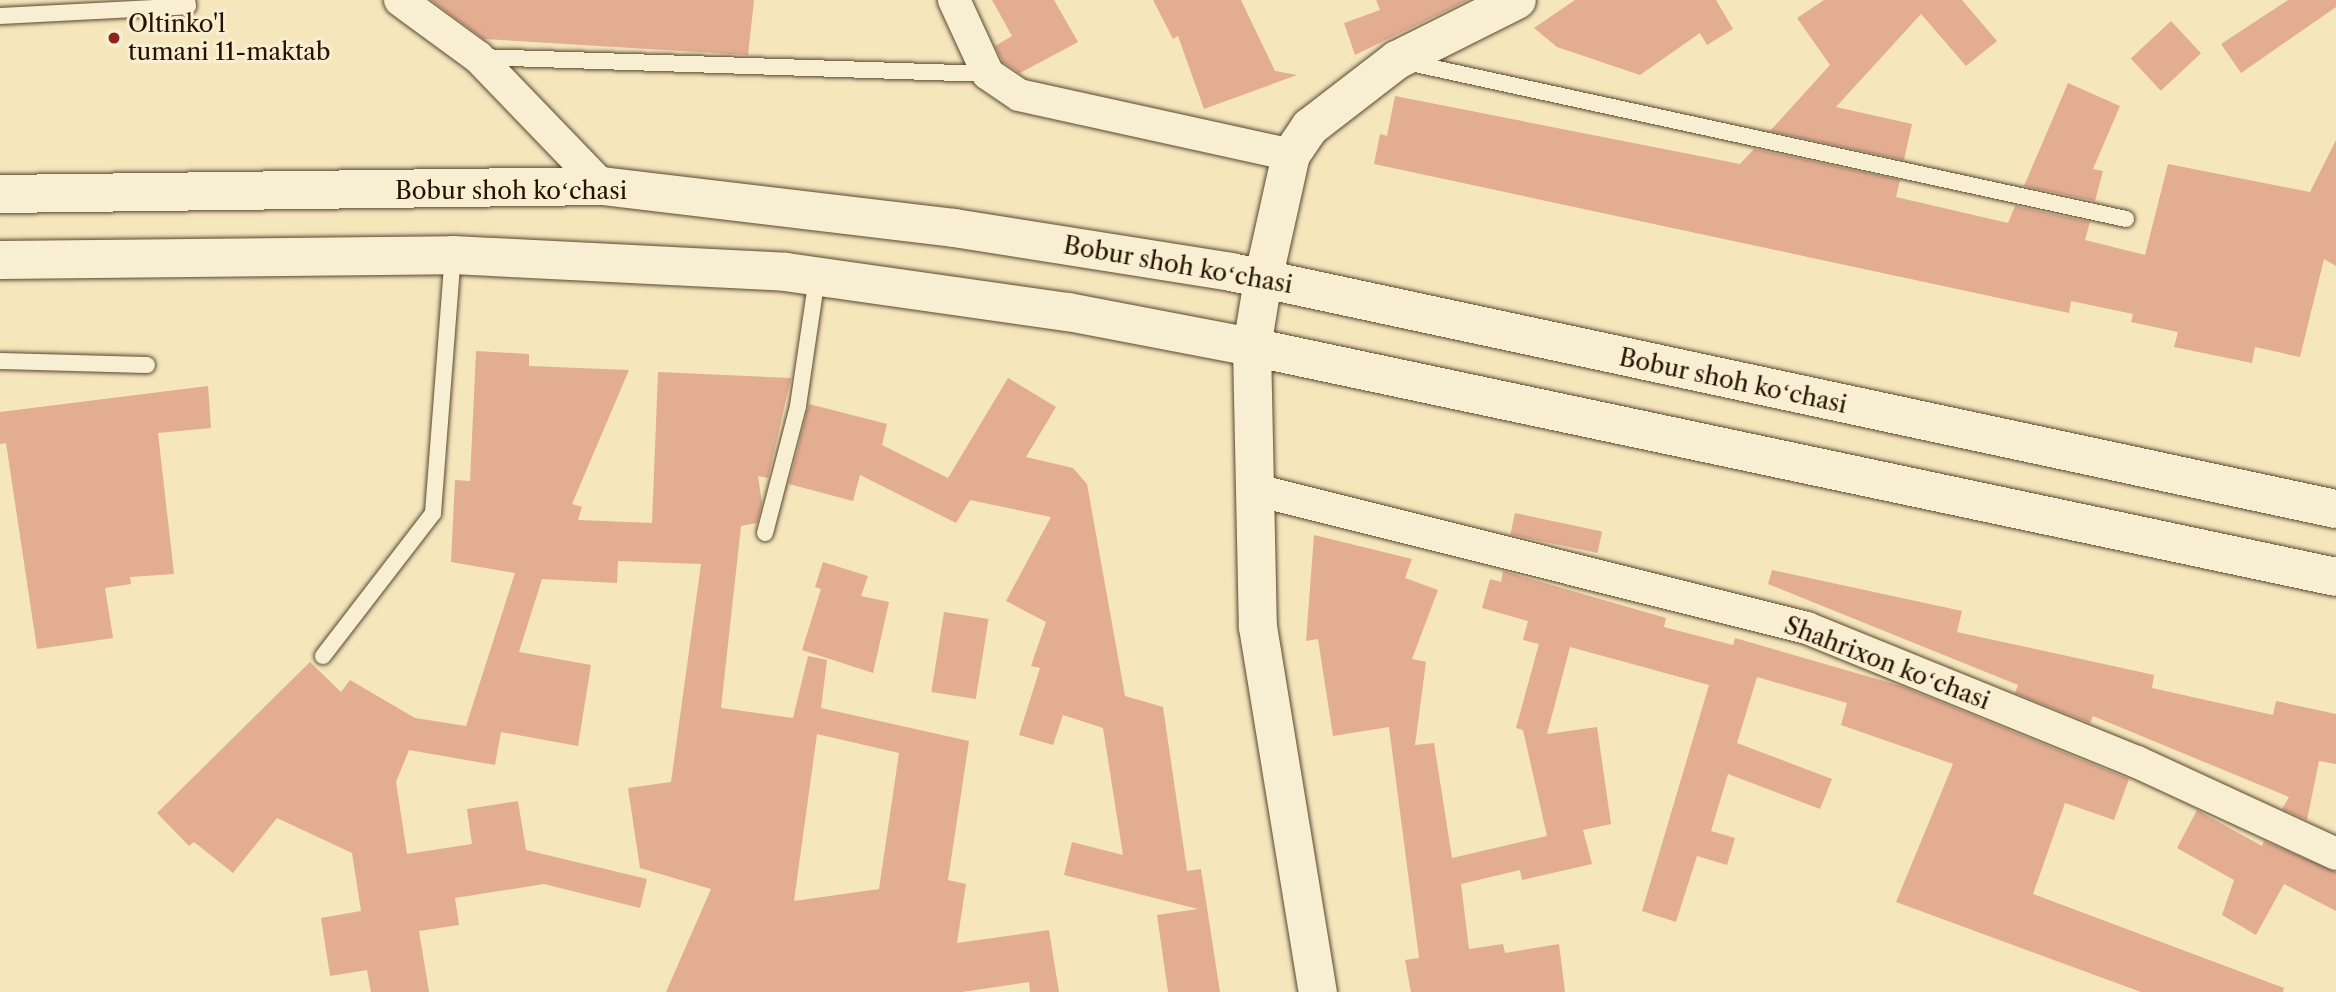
<!DOCTYPE html>
<html>
<head>
<meta charset="utf-8">
<style>
	body { margin:0 }
	#map { position:relative; width:2336px; height:992px; overflow:hidden; background:#f5e6bc; font-family:"Libre Caslon Text",serif }
	div>[style] { position:absolute }
	[style*='--x'] { left:calc(var(--x)*1px); top:calc(var(--y)*1px); width:calc(var(--w)*1px); rotate:calc(var(--a)*1deg) }
	.building>* { inset:0; background:#e3ad92; transform-origin:0 0 }
	.roads { filter:drop-shadow(0 0 2px #5a4730) drop-shadow(0 0 2px #5a4730) }
	.service>* { height:16px; margin:-8px; padding:0 8px; transform-origin:8px; border-radius:8px; background:#f8efd3 }
	.minor>* { height:32px; margin:-16px; padding:0 16px; transform-origin:16px; border-radius:16px; background:#f8efd3 }
	.tertiary>* { height:38px; margin:-19px; padding:0 19px; transform-origin:19px; border-radius:19px; background:#f8efd3 }
	.secondary>* { height:38px; margin:-19px; padding:0 19px; transform-origin:19px; border-radius:19px; background:#f8efd3 }
	.dots>* { width:19px; height:19px; translate:-50% -50%; box-sizing:border-box; border:4px solid #f8efd3; border-radius:50% }
	span { translate:-50% -50%; white-space:nowrap; text-align:center; line-height:1.15; -webkit-text-stroke:6px #f8efd3; paint-order:stroke }
	.poi-label { font-size:24px; color:#271201 }
	.left { translate:0 -50%; text-align:left }
	.street-label { font-size:24px; color:#271201 }
</style>
</head>
<body>
<div id="map">
	<div class="building">
		<div style="clip-path:polygon(431px 0,754px 0,748px 55px,484px 39px)"></div>
		<div style="clip-path:polygon(992px 0,1054px 0,1078px 42px,1020px 73px,1003px 62px,995px 46px,1012px 36px)"></div>
		<div style="clip-path:polygon(1153px 0,1241px 0,1275px 71px,1297px 75px,1204px 109px,1178px 36px,1173px 39px)"></div>
		<div style="clip-path:polygon(1376px 0,1468px 0,1355px 55px,1344px 23px,1380px 10px)"></div>
		<div style="clip-path:polygon(1575px 0,1716px 0,1733px 29px,1707px 45px,1700px 33px,1640px 75px,1557px 47px,1534px 28px)"></div>
		<div style="clip-path:polygon(1824px 0,1962px 0,1997px 41px,1966px 66px,1921px 14px,1836px 107px,1912px 124px,1904px 160px,1770px 131px,1830px 65px,1797px 18px)"></div>
		<div style="clip-path:polygon(2288px 0,2336px 0,2336px 7px,2241px 73px,2221px 44px)"></div>
		<div style="left:2171px;top:21px;width:44px;height:55px;rotate:47deg"></div>
		<div style="clip-path:polygon(2068px 83px,2120px 106px,2093px 169px,2103px 171px,2095px 201px,2024px 186px)"></div>
		<div style="clip-path:polygon(1395px 96px,1740px 164px,1754px 149px,1900px 180px,1896px 197px,2008px 223px,2015px 206px,2090px 222px,2085px 240px,2145px 255px,2168px 164px,2310px 192px,2336px 140px,2336px 266px,2324px 259px,2300px 357px,2255px 347px,2252px 363px,2174px 347px,2178px 332px,2131px 322px,2133px 314px,2071px 301px,2069px 313px,1374px 164px,1380px 134px,1387px 136px)"></div>
		<div style="clip-path:polygon(evenodd,476px 351px,529px 354px,529px 366px,629px 370px,572px 504px,582px 507px,578px 520px,652px 523px,658px 372px,791px 378px,768px 478px,758px 476px,762px 503px,757px 523px,741px 526px,721px 708px,793px 718px,808px 656px,827px 660px,821px 708px,969px 741px,948px 880px,966px 884px,957px 943px,1049px 930px,1059px 992px,1030px 992px,1029px 982px,962px 992px,666px 992px,711px 889px,640px 868px,628px 788px,671px 782px,701px 564px,618px 561px,617px 583px,542px 579px,519px 652px,591px 665px,578px 746px,501px 732px,495px 765px,409px 750px,396px 782px,407px 854px,472px 844px,467px 809px,518px 801px,526px 850px,647px 879px,640px 908px,544px 884px,455px 898px,459px 925px,419px 931px,429px 992px,371px 992px,367px 970px,330px 976px,321px 918px,361px 911px,352px 853px,277px 818px,233px 873px,194px 842px,189px 846px,157px 813px,310px 662px,341px 692px,350px 680px,415px 718px,466px 726px,515px 573px,451px 562px,455px 480px,470px 481px,476px 351px,817px 734px,899px 753px,879px 889px,794px 901px,817px 734px)"></div>
		<div style="clip-path:polygon(1008px 378px,1056px 407px,1026px 457px,1073px 468px,1087px 484px,1125px 696px,1163px 707px,1187px 871px,1201px 869px,1220px 992px,1168px 992px,1157px 915px,1198px 909px,1064px 875px,1072px 842px,1123px 855px,1103px 728px,1063px 715px,1053px 745px,1019px 735px,1040px 668px,1031px 666px,1046px 622px,1006px 601px,1051px 517px,970px 500px,956px 523px,860px 475px,853px 501px,789px 484px,809px 404px,887px 424px,882px 445px,948px 478px)"></div>
		<div style="clip-path:polygon(208px 386px,211px 428px,158px 433px,174px 574px,130px 577px,131px 584px,105px 588px,113px 638px,37px 649px,6px 443px,0 444px,0 412px)"></div>
		<div style="left:1515px;top:513px;width:89px;height:22px;rotate:12deg"></div>
		<div style="clip-path:polygon(1314px 535px,1412px 559px,1405px 578px,1438px 590px,1412px 659px,1426px 662px,1415px 745px,1434px 743px,1452px 858px,1547px 836px,1523px 730px,1516px 728px,1539px 644px,1523px 640px,1528px 621px,1482px 608px,1490px 579px,1501px 582px,1503px 571px,1666px 618px,1664px 627px,1733px 645px,1735px 638px,1901px 686px,2129px 779px,2114px 820px,2065px 803px,2033px 894px,2284px 988px,2283px 992px,2141px 992px,1896px 902px,1953px 764px,1841px 725px,1847px 703px,1757px 677px,1737px 743px,1832px 779px,1820px 809px,1728px 774px,1711px 831px,1735px 838px,1727px 865px,1697px 856px,1676px 922px,1642px 911px,1709px 685px,1570px 647px,1547px 734px,1597px 727px,1611px 824px,1583px 830px,1592px 864px,1522px 880px,1520px 870px,1461px 884px,1469px 949px,1503px 944px,1505px 953px,1559px 944px,1565px 992px,1411px 992px,1405px 960px,1419px 958px,1389px 727px,1333px 736px,1318px 639px,1306px 641px)"></div>
		<div style="clip-path:polygon(823px 562px,868px 576px,861px 596px,889px 602px,873px 673px,802px 650px,821px 589px,815px 587px)"></div>
		<div style="clip-path:polygon(1772px 570px,1962px 611px,1957px 632px,2154px 675px,2152px 688px,2273px 715px,2276px 701px,2336px 714px,2336px 764px,2319px 761px,2307px 820px,2282px 809px,2289px 797px,2093px 716px,2090px 723px,2015px 693px,2018px 685px,1768px 584px)"></div>
		<div style="left:944px;top:612px;width:45px;height:81px;rotate:9deg"></div>
		<div style="clip-path:polygon(2197px 810px,2262px 846px,2264px 841px,2336px 872px,2336px 911px,2284px 884px,2256px 935px,2222px 915px,2234px 880px,2177px 848px)"></div>
	</div>
	<div class="roads">
		<div class="service">
			<div style="--x:0;--y:16;--w:188;--a:-3"></div>
			<div style="--x:188;--y:6;--w:6;--a:-99"></div>
			<div style="--x:479;--y:57;--w:509;--a:1.91"></div>
			<div style="--x:1406;--y:62;--w:737;--a:12.3"></div>
			<div style="--x:0;--y:361;--w:147;--a:1.6"></div>
			<div style="--x:765;--y:533;--w:131;--a:-75.4"></div>
			<div style="--x:798;--y:406;--w:130;--a:-81.6"></div>
			<div style="--x:323;--y:656;--w:180;--a:-52.4"></div>
			<div style="--x:433;--y:513;--w:259;--a:-85.6"></div>
		</div>
		<div class="minor">
			<div style="--x:400;--y:0;--w:97;--a:36.2"></div>
			<div style="--x:478;--y:57;--w:179;--a:46.1"></div>
			<div style="--x:954;--y:0;--w:81;--a:65.3"></div>
			<div style="--x:988;--y:74;--w:37;--a:34"></div>
			<div style="--x:1019;--y:95;--w:279;--a:12.4"></div>
			<div style="--x:1256;--y:490;--w:568;--a:14.06"></div>
			<div style="--x:1807;--y:628;--w:356;--a:22.1"></div>
			<div style="--x:2137;--y:762;--w:219;--a:24.8"></div>
		</div>
		<div class="tertiary">
			<div style="--x:1263;--y:280;--w:128;--a:-77.4"></div>
			<div style="--x:1291;--y:155;--w:34;--a:-56"></div>
			<div style="--x:1310;--y:127;--w:110;--a:-37.6"></div>
			<div style="--x:1397;--y:60;--w:134;--a:-26.6"></div>
		</div>
		<div class="secondary">
			<div style="--x:0;--y:194;--w:602;--a:-0.76"></div>
			<div style="--x:602;--y:186;--w:354;--a:6.8"></div>
			<div style="--x:954;--y:228;--w:280;--a:9"></div>
			<div style="--x:1231;--y:272;--w:1130;--a:12.11"></div>
			<div style="--x:0;--y:260;--w:453;--a:-0.6"></div>
			<div style="--x:453;--y:255;--w:333;--a:2.9"></div>
			<div style="--x:786;--y:272;--w:285;--a:8.1"></div>
			<div style="--x:1068;--y:312;--w:187;--a:10.8"></div>
			<div style="--x:1252;--y:347;--w:1108;--a:11.98"></div>
			<div style="--x:1263;--y:280;--w:68;--a:99.3"></div>
			<div style="--x:1252;--y:347;--w:280;--a:88.8"></div>
			<div style="--x:1258;--y:627;--w:370;--a:80.7"></div>
		</div>
	</div>
	<div class="dots">
		<div style="left:114px;top:38px;background:#8f2418"></div>
	</div>
	<div class="poi-label">
		<span class="left" style="left:128px;top:38px">Oltinko'l<br>tumani 11-maktab</span>
	</div>
	<div class="street-label">
		<span style="left:511px;top:191px">Bobur shoh koʻchasi</span>
		<span style="left:1178px;top:265px;rotate:10deg">Bobur shoh koʻchasi</span>
		<span style="left:1733px;top:381px;rotate:12deg">Bobur shoh koʻchasi</span>
		<span style="left:1887px;top:663px;rotate:21deg">Shahrixon koʻchasi</span>
	</div>
</div>
</body>
</html>
